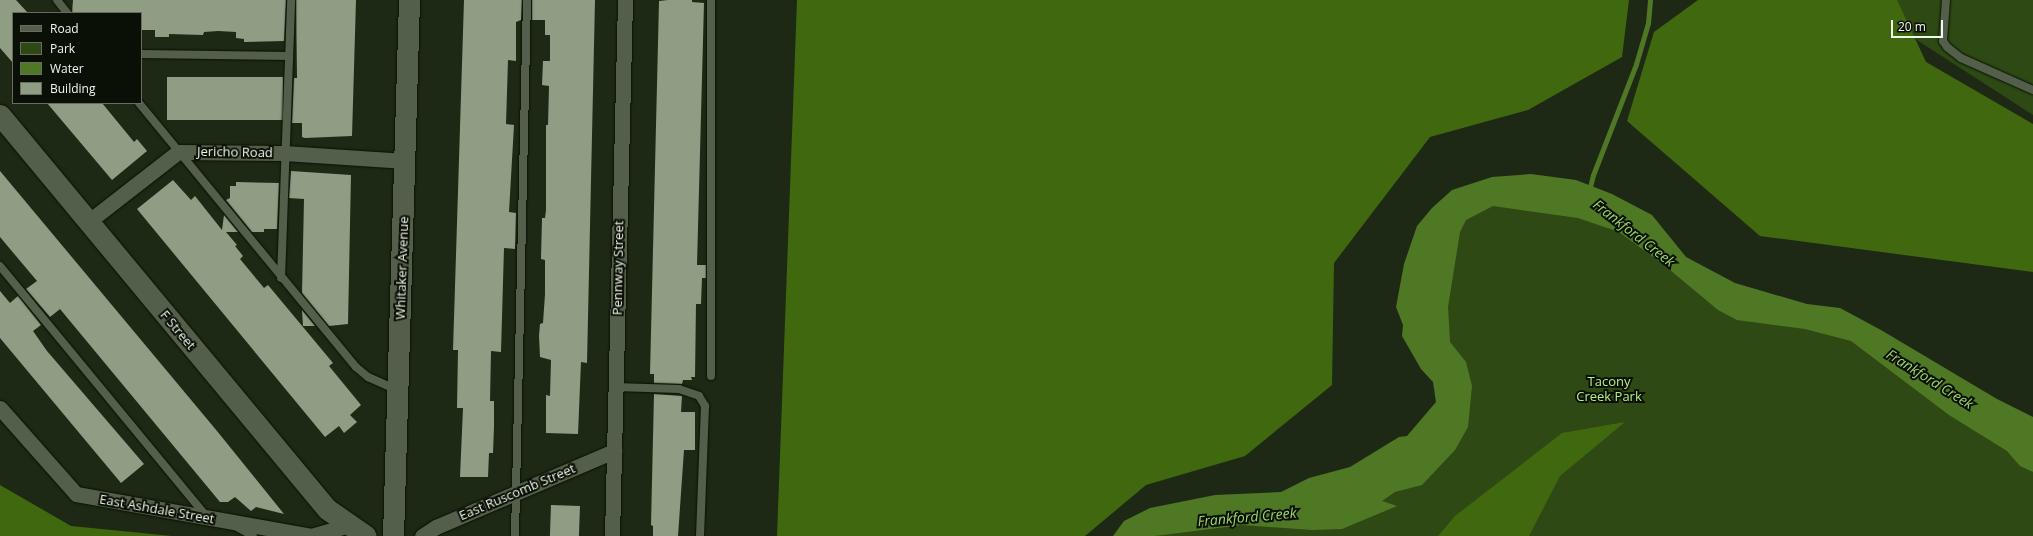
<!DOCTYPE html>
<html>
<head>
<meta charset="utf-8">
<style>
	body { margin:0 }
	#map { position:relative; width:2033px; height:536px; overflow:hidden; background:#1e2915; font-family:"Open Sans",sans-serif }
	div>[style] { position:absolute }
	[style*='--x'] { left:calc(var(--x)*1px); top:calc(var(--y)*1px); width:calc(var(--w)*1px); rotate:calc(var(--a)*1deg) }
	.green>* { inset:0; background:#2f4914 }
	.forest>* { inset:0; background:#40680f }
	.water>* { inset:0; background:#4f7824 }
	.stream>* { height:5px; margin:-2.5px; padding:0 2.5px; transform-origin:2.5px; border-radius:2.5px; background:#4f7824 }
	.building>* { inset:0; background:#8f9d85; transform-origin:0 0 }
	.roads { filter:drop-shadow(0 0 1px #081102) drop-shadow(0 0 1px #081102) }
	.lane>* { height:8px; margin:-4px; padding:0 4px; transform-origin:4px; border-radius:4px; background:#535f4a }
	.street>* { height:15px; margin:-7.5px; padding:0 7.5px; transform-origin:7.5px; border-radius:7.5px; background:#535f4a }
	.secondary>* { height:21px; margin:-10.5px; padding:0 10.5px; transform-origin:10.5px; border-radius:10.5px; background:#535f4a }
	span { translate:-50% -50%; white-space:nowrap; text-align:center; line-height:1.15; -webkit-text-stroke:4px #0b1007; paint-order:stroke }
	.street-label { font-size:13px; color:#f0f8eb }
	.park-label { font-size:13px; color:#b4ef81 }
	.water-label { font-size:14px; color:#9dd669; font-style:italic }
	.legend { position:absolute; left:12px; top:12px; width:130px; height:92px; box-sizing:border-box; background:#0b1007; border:1px solid #676d62; margin:0; padding:5px 7px; list-style:none; font-size:12px; color:#f0f8eb }
	.legend li { display:flex; align-items:center; gap:8px; height:20px }
	.legend b { width:20px; border:1px solid #676d62 }
	.scale { position:absolute; left:1891px; top:20px; width:52px; height:18px; box-sizing:border-box; border:2px solid #f0f8eb; border-top:0; padding-left:5px; font-size:12px; line-height:14px; white-space:nowrap; color:#f0f8eb; -webkit-text-stroke:3px #0b1007; paint-order:stroke }
</style>
</head>
<body>
<div id="map">
	<div class="green">
		<div style="clip-path:polygon(1855px 0,2033px 0,2033px 115px)"></div>
		<div style="clip-path:polygon(1554px 184px,1708px 282px,1836px 314px,2033px 435px,2033px 536px,1128px 536px,1324px 496px,1464px 400px,1416px 260px,1463px 199px)"></div>
	</div>
	<div class="forest">
		<div style="clip-path:polygon(797px 0,1629px 0,1622px 57px,1528px 110px,1430px 137px,1334px 263px,1332px 385px,1245px 456px,1146px 485px,1085px 536px,777px 536px)"></div>
		<div style="clip-path:polygon(1698px 0,1897px 0,1926px 62px,2033px 124px,2033px 272px,1760px 236px,1627px 121px,1654px 32px)"></div>
		<div style="clip-path:polygon(1625px 422px,1560px 476px,1529px 536px,1438px 536px,1455px 516px,1562px 433px)"></div>
		<div style="clip-path:polygon(0 485px,71px 526px,172px 536px,0 536px)"></div>
	</div>
	<div class="water">
		<div style="clip-path:polygon(1531px 174px,1576px 180px,1612px 194px,1652px 215px,1686px 257px,1735px 283px,1807px 304px,1840px 308px,1881px 330px,1997px 399px,2033px 417px,2033px 472px,2020px 466px,2007px 451px,1949px 415px,1851px 341px,1805px 329px,1737px 320px,1718px 310px,1664px 265px,1619px 232px,1578px 218px,1493px 206px,1466px 220px,1460px 232px,1448px 307px,1450px 342px,1466px 362px,1472px 386px,1468px 427px,1455px 450px,1422px 485px,1395px 492px,1382px 501px,1397px 506px,1342px 529px,1312px 530px,1242px 525px,1155px 536px,1113px 536px,1124px 521px,1150px 508px,1215px 495px,1281px 492px,1309px 478px,1350px 467px,1399px 437px,1407px 436px,1436px 402px,1433px 382px,1421px 369px,1402px 336px,1403px 325px,1396px 307px,1404px 264px,1417px 226px,1432px 208px,1452px 190px,1492px 177px)"></div>
	</div>
	<div class="stream">
		<div style="--x:1589;--y:191;--w:16;--a:-76"></div>
		<div style="--x:1593;--y:175;--w:119;--a:-68.8"></div>
		<div style="--x:1636;--y:64;--w:43;--a:-73.7"></div>
		<div style="--x:1648;--y:23;--w:23;--a:-85"></div>
	</div>
	<div class="building">
		<div style="clip-path:polygon(0 0,16px 0,28px 13px,13px 13px,13px 63px,0 48px)"></div>
		<div style="clip-path:polygon(73px 0,286px 0,284px 41px,244px 42px,244px 39px,236px 38px,236px 32px,218px 31px,204px 32px,203px 35px,169px 34px,169px 37px,155px 37px,155px 30px,141px 30px,141px 13px,72px 13px)"></div>
		<div style="clip-path:polygon(296px 0,356px 0,352px 136px,305px 138px,302px 137px,302px 123px,292px 123px,294px 78px,297px 78px)"></div>
		<div style="clip-path:polygon(464px 0,522px 0,521px 20px,516px 22px,516px 61px,508px 60px,506px 124px,514px 125px,509px 212px,516px 213px,515px 249px,504px 248px,501px 352px,491px 351px,490px 401px,494px 401px,494px 427px,493px 453px,489px 453px,488px 477px,460px 477px,463px 408px,457px 408px,458px 350px,453px 350px)"></div>
		<div style="clip-path:polygon(532px 0,595px 0,587px 363px,581px 362px,578px 434px,546px 433px,546px 395px,550px 396px,551px 360px,540px 357px,539px 336px,540px 324px,543px 323px,545px 294px,545px 260px,541px 259px,542px 218px,545px 218px,546px 210px,546px 125px,548px 125px,549px 86px,542px 85px,543px 61px,550px 61px,550px 35px,545px 35px,545px 20px,532px 20px)"></div>
		<div style="clip-path:polygon(668px 0,692px 0,692px 2px,704px 3px,697px 265px,706px 265px,706px 278px,702px 278px,701px 304px,696px 304px,695px 377px,691px 377px,692px 380px,683px 380px,682px 384px,654px 383px,654px 374px,650px 374px,659px 1px)"></div>
		<div style="left:167px;top:77px;width:116px;height:43px"></div>
		<div style="clip-path:polygon(47px 103px,102px 103px,134px 142px,137px 139px,147px 151px,112px 180px)"></div>
		<div style="clip-path:polygon(0 171px,217px 431px,284px 514px,256px 507px,251px 511px,235px 497px,228px 502px,220px 502px,60px 309px,50px 317px,26px 289px,37px 281px,0 237px)"></div>
		<div style="clip-path:polygon(291px 171px,351px 175px,348px 324px,329px 326px,302px 293px,304px 199px,289px 198px)"></div>
		<div style="clip-path:polygon(173px 180px,191px 200px,195px 196px,222px 230px,224px 215px,238px 232px,226px 232px,237px 245px,235px 246px,243px 256px,240px 259px,264px 288px,268px 285px,333px 363px,329px 366px,361px 405px,350px 415px,357px 422px,344px 433px,339px 426px,325px 437px,137px 209px)"></div>
		<div style="clip-path:polygon(236px 182px,279px 183px,277px 229px,264px 229px,264px 232px,252px 232px,226px 200px,230px 198px,230px 186px,236px 186px)"></div>
		<div style="clip-path:polygon(0 291px,10px 303px,18px 296px,41px 325px,33px 331px,47px 351px,144px 464px,121px 483px,0 338px)"></div>
		<div style="clip-path:polygon(302px 310px,315px 326px,303px 326px)"></div>
		<div style="clip-path:polygon(654px 394px,682px 396px,681px 412px,695px 412px,695px 450px,684px 450px,678px 536px,653px 536px,653px 526px,651px 525px)"></div>
		<div style="left:551px;top:505px;width:29px;height:31px;rotate:2deg"></div>
	</div>
	<div class="roads">
		<div class="lane">
			<div style="--x:57;--y:0;--w:16;--a:52"></div>
			<div style="--x:711;--y:0;--w:376;--a:90"></div>
			<div style="--x:1946;--y:0;--w:41;--a:94.2"></div>
			<div style="--x:1943;--y:41;--w:7;--a:56"></div>
			<div style="--x:1947;--y:47;--w:18;--a:38"></div>
			<div style="--x:1961;--y:58;--w:79;--a:24"></div>
			<div style="--x:141;--y:54;--w:148;--a:0.8"></div>
			<div style="--x:139;--y:103;--w:342;--a:50.6"></div>
			<div style="--x:356;--y:367;--w:16;--a:40"></div>
			<div style="--x:368;--y:377;--w:32;--a:24"></div>
			<div style="--x:0;--y:266;--w:325;--a:50.5"></div>
			<div style="--x:281;--y:278;--w:278;--a:-87.9"></div>
			<div style="--x:615;--y:387;--w:64;--a:1.8"></div>
			<div style="--x:679;--y:389;--w:21;--a:19"></div>
			<div style="--x:699;--y:396;--w:12;--a:59"></div>
			<div style="--x:705;--y:406;--w:130;--a:92.2"></div>
			<div style="--x:237;--y:527;--w:18;--a:29"></div>
			<div style="--x:515;--y:536;--w:536;--a:-88.72"></div>
		</div>
		<div class="street">
			<div style="--x:88;--y:222;--w:114;--a:-37.9"></div>
			<div style="--x:178;--y:152;--w:106;--a:0.5"></div>
			<div style="--x:284;--y:153;--w:122;--a:3.8"></div>
			<div style="--x:0;--y:408;--w:115;--a:48.5"></div>
			<div style="--x:76;--y:494;--w:239;--a:10.1"></div>
			<div style="--x:311;--y:536;--w:41;--a:-15.8"></div>
			<div style="--x:422;--y:536;--w:17;--a:-33"></div>
			<div style="--x:436;--y:527;--w:194;--a:-23.1"></div>
			<div style="--x:612;--y:536;--w:536;--a:-88.61"></div>
		</div>
		<div class="secondary">
			<div style="--x:0;--y:115;--w:512;--a:50.31"></div>
			<div style="--x:327;--y:509;--w:47;--a:34.7"></div>
			<div style="--x:393;--y:536;--w:536;--a:-88.29"></div>
		</div>
	</div>
	<div class="street-label">
		<span style="left:235px;top:152px;rotate:1deg">Jericho Road</span>
		<span style="left:402px;top:268px;rotate:-88deg">Whitaker Avenue</span>
		<span style="left:618px;top:268px;rotate:-89deg">Pennway Street</span>
		<span style="left:178px;top:330px;rotate:50deg">F Street</span>
		<span style="left:517px;top:492px;rotate:-23deg">East Ruscomb Street</span>
		<span style="left:157px;top:509px;rotate:10deg">East Ashdale Street</span>
	</div>
	<div class="park-label">
		<span style="left:1609px;top:389px">Tacony<br>Creek Park</span>
	</div>
	<div class="water-label">
		<span style="left:1634px;top:233px;rotate:38deg">Frankford Creek</span>
		<span style="left:1930px;top:379px;rotate:32deg">Frankford Creek</span>
		<span style="left:1247px;top:517px;rotate:-5deg">Frankford Creek</span>
	</div>
	<ul class="legend">
	<li><b style="height:5px;background:#535f4a"></b>Road</li>
	<li><b style="height:11px;background:#2f4914"></b>Park</li>
	<li><b style="height:11px;background:#4f7824"></b>Water</li>
	<li><b style="height:11px;background:#8f9d85"></b>Building</li>
	</ul>
	<div class="scale">20 m</div>
</div>
</body>
</html>
